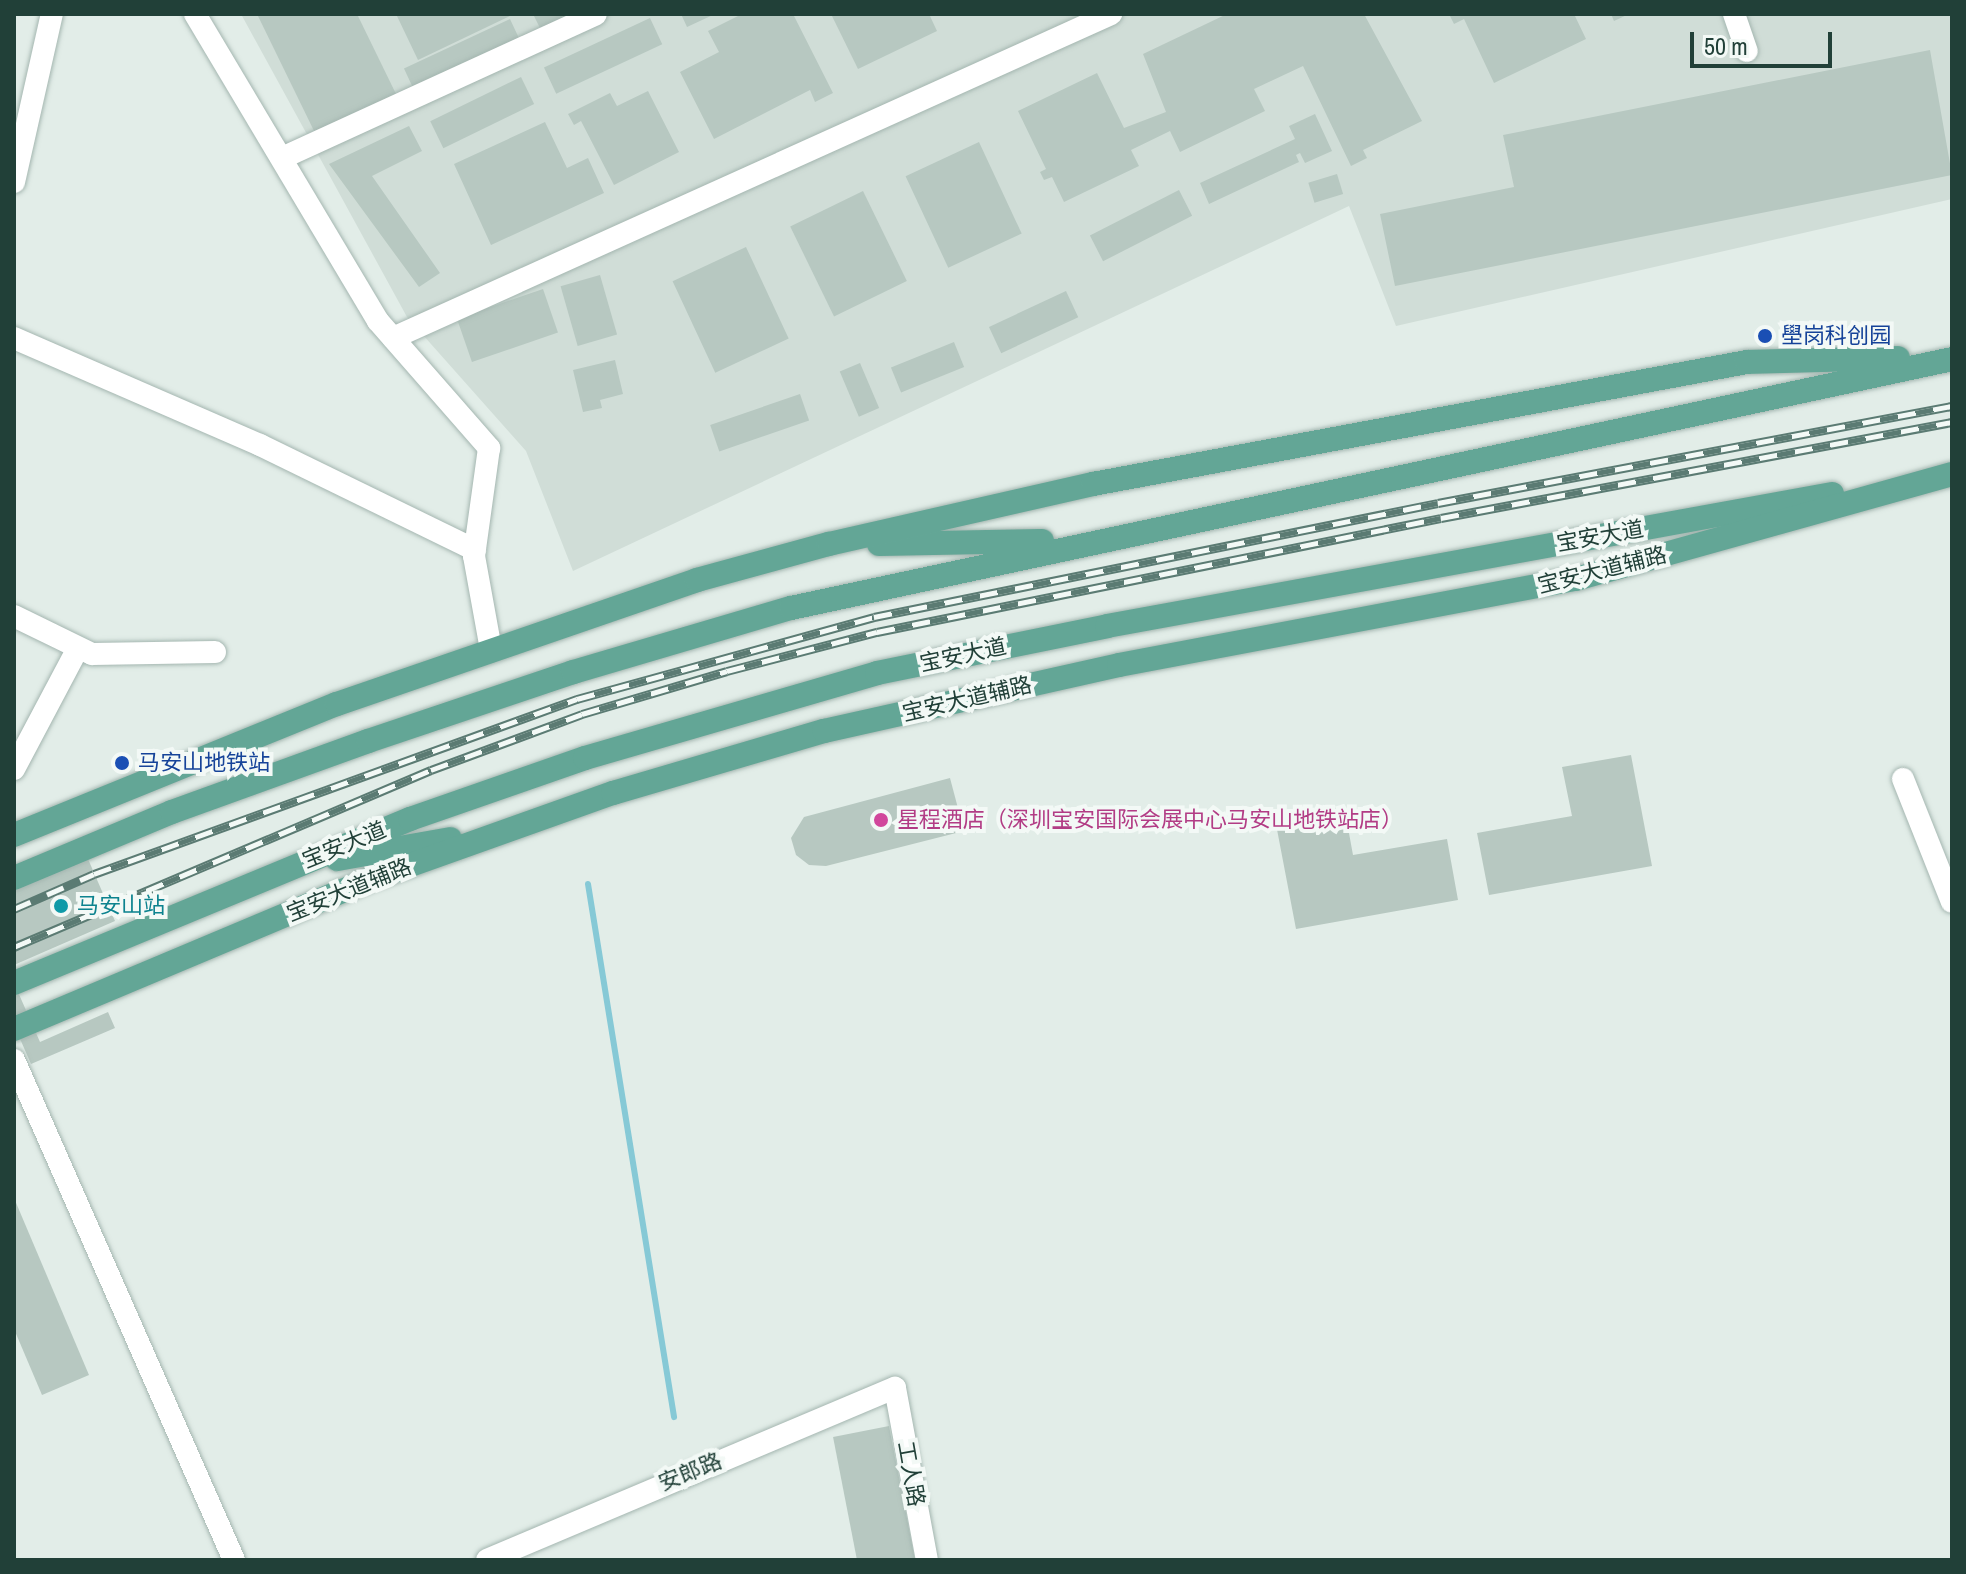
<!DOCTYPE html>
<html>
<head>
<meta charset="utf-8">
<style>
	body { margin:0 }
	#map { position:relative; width:1966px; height:1574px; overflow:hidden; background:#e2ede8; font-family:"Archivo Narrow","Noto Sans SC",sans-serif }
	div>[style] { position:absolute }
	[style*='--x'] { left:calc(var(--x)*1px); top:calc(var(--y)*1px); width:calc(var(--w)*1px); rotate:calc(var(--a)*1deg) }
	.built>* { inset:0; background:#d0ddd7 }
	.stream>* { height:6px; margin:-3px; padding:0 3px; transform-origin:3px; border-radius:3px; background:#86c9d6 }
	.building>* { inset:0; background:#b7c8c1; transform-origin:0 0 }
	.roads { filter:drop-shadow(0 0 2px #a4b6b0) drop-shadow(0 0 2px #a4b6b0) }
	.minor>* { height:22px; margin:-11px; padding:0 11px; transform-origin:11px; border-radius:11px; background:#fff }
	.major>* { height:24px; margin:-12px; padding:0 12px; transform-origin:12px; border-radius:12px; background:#63a696 }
	.rail>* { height:9px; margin-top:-4.5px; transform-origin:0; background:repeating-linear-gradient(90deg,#f3f9f6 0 18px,#5b7b73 0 36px); box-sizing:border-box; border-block:2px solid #5b7b73 }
	.dots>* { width:22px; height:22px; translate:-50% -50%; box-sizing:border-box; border:4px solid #f3f9f6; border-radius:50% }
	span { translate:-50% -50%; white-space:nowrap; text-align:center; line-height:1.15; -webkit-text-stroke:8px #f3f9f6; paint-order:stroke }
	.transit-label { font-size:22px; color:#164399 }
	.left { translate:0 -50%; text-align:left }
	.street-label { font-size:22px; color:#214038 }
	.hotel-label { font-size:22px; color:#b23c85 }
	.culture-label { font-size:22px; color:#0d838f }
	.frame { position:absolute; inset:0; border:16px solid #214038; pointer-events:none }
	.scale { position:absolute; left:1690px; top:32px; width:142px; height:36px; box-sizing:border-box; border:4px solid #214038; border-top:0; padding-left:10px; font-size:24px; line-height:28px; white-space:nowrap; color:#214038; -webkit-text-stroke:6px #f3f9f6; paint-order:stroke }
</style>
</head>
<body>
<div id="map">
	<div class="built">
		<div style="clip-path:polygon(241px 14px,1952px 14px,1952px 199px,1396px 326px,1349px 206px,573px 571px,526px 451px,407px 317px)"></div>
	</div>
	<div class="stream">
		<div style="--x:588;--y:884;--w:540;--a:80.83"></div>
	</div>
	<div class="building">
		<div style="clip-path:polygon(257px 14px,357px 14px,397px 96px,316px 135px)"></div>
		<div style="clip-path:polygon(396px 14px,514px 14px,418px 60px)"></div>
		<div style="clip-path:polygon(533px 14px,586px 14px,543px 34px)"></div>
		<div style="clip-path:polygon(681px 14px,715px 14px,687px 27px)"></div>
		<div style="clip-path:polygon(742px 14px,793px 14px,833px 93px,815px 102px,810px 90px,714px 139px,680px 72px,719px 52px,708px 31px)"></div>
		<div style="clip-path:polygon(831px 14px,929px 14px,937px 31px,858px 69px)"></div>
		<div style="clip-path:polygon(1227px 14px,1364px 14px,1422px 121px,1363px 150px,1367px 158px,1351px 166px,1303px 66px,1254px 89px,1265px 111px,1180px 152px,1170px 131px,1131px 150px,1139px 166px,1064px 202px,1052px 177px,1044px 180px,1040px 172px,1046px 169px,1018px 111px,1097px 73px,1124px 128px,1166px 112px,1143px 54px)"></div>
		<div style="clip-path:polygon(1449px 14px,1574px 14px,1586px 39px,1494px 83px,1464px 19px,1454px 24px)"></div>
		<div style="clip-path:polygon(1611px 14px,1629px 14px,1614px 21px)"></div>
		<div style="left:650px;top:18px;width:29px;height:117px;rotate:65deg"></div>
		<div style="left:510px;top:19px;width:29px;height:117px;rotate:65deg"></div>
		<div style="clip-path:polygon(1930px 50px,1952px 175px,1395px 286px,1380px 214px,1514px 187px,1503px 135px)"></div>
		<div style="left:521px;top:77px;width:30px;height:101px;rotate:64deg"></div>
		<div style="clip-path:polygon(648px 91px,679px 152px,614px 185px,581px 121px,574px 125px,568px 114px,610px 93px,617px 106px)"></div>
		<div style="clip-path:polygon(1315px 114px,1332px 151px,1305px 163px,1300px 153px,1296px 155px,1299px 162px,1209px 204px,1200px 183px,1295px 139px,1289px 126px)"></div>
		<div style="clip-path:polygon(545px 122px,567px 168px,588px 158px,604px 193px,491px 245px,454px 164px)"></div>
		<div style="clip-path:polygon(409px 126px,422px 151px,372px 176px,440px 273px,419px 287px,329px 164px)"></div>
		<div style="left:979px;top:142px;width:101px;height:81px;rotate:65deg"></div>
		<div style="left:1337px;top:174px;width:21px;height:30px;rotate:73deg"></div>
		<div style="left:1179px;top:190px;width:29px;height:100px;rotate:63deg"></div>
		<div style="left:863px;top:191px;width:100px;height:81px;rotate:64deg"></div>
		<div style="left:746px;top:247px;width:101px;height:81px;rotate:65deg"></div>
		<div style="left:600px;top:275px;width:62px;height:41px;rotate:74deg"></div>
		<div style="left:543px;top:289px;width:46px;height:91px;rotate:71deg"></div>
		<div style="left:1066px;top:291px;width:29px;height:85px;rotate:65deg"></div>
		<div style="left:954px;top:342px;width:27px;height:68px;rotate:68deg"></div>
		<div style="clip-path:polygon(615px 360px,623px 394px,600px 400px,602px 408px,583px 412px,573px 370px)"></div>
		<div style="left:860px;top:363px;width:49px;height:22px;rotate:67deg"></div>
		<div style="left:800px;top:394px;width:28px;height:95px;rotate:71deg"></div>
		<div style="clip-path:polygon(1631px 755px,1652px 866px,1489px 895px,1477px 833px,1572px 816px,1562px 767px)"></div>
		<div style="clip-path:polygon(950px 778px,964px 831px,826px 866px,809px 865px,796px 855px,791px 838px,804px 817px)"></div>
		<div style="clip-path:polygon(1344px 806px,1353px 855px,1447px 839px,1458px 900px,1296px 929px,1275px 819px)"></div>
		<div style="clip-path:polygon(88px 859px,115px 921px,14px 965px,14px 891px)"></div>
		<div style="clip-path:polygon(14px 983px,40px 1042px,108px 1012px,115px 1028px,31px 1064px,14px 1025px)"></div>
		<div style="clip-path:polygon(14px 1198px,89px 1375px,42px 1395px,14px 1329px)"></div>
		<div style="left:889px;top:1426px;width:136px;height:57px;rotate:79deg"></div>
	</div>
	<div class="roads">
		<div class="minor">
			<div style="--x:195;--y:14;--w:357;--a:59.2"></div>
			<div style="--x:378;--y:321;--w:169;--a:48.8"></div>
			<div style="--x:489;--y:448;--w:109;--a:97.9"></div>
			<div style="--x:474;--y:556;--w:96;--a:79.7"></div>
			<div style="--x:1734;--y:14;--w:39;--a:71"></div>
			<div style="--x:282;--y:158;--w:345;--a:-24.6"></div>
			<div style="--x:14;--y:182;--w:172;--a:-77.3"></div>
			<div style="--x:14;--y:338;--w:268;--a:23.5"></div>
			<div style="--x:260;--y:445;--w:239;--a:26"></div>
			<div style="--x:393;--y:338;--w:788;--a:-24.29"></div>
			<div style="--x:14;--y:616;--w:87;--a:26"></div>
			<div style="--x:92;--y:654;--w:123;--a:-0.9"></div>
			<div style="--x:14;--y:769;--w:135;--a:-62.1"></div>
			<div style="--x:1903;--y:779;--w:132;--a:68.3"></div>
			<div style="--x:14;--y:1060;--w:546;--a:66.25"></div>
			<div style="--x:487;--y:1560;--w:443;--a:-22.9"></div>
			<div style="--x:895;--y:1388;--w:175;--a:79.5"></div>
		</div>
		<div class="major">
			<div style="--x:879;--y:544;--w:163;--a:-1.1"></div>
			<div style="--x:14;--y:835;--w:349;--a:-22.1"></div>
			<div style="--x:337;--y:704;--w:381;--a:-19"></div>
			<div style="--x:697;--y:580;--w:137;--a:-15.3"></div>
			<div style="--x:829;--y:544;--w:271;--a:-12.8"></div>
			<div style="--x:1093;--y:484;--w:665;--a:-10.57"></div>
			<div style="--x:1747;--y:362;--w:151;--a:-1.5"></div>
			<div style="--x:337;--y:859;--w:115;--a:-10"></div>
			<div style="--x:14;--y:878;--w:171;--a:-22.7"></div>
			<div style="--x:172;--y:812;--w:208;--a:-19.9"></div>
			<div style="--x:368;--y:741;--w:216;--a:-18.6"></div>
			<div style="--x:573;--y:672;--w:227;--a:-16.4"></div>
			<div style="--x:791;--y:608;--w:1187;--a:-12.1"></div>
			<div style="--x:14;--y:983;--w:429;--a:-22.5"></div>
			<div style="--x:410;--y:819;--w:185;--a:-19.2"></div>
			<div style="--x:585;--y:758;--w:304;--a:-16.2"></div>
			<div style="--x:877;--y:673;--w:235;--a:-11.5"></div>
			<div style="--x:1107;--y:626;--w:737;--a:-10.32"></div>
			<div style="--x:14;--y:1029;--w:390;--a:-22.8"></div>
			<div style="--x:374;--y:878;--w:254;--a:-19.6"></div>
			<div style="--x:613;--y:793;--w:220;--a:-16.4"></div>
			<div style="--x:824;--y:731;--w:302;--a:-12.6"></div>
			<div style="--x:1119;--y:665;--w:465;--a:-10.7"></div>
			<div style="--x:1576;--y:579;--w:390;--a:-15.6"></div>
		</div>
	</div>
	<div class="rail">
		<div style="--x:14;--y:909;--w:87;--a:-23.6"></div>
		<div style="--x:94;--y:874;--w:514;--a:-19.92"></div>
		<div style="--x:577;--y:699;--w:308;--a:-15.4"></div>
		<div style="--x:874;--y:617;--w:575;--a:-11.43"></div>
		<div style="--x:1438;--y:503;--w:523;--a:-10.69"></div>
		<div style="--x:14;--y:947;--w:453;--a:-23"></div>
		<div style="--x:431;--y:770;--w:161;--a:-20.3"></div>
		<div style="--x:582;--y:714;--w:151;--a:-16.5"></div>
		<div style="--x:727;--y:671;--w:155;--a:-14.6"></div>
		<div style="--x:877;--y:632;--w:575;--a:-11.43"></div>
		<div style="--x:1441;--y:518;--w:520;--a:-10.64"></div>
	</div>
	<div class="dots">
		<div style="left:1765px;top:336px;background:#1a4fb4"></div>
		<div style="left:122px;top:763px;background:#1a4fb4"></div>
		<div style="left:881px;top:820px;background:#d1479c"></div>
		<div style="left:61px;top:906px;background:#0f9aa8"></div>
	</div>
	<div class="transit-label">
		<span class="left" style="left:1781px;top:336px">壆岗科创园</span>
		<span class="left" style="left:138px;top:763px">马安山地铁站</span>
	</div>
	<div class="street-label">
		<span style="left:1600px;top:536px;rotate:-10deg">宝安大道</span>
		<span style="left:1602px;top:570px;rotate:-14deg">宝安大道辅路</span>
		<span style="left:963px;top:655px;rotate:-12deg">宝安大道</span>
		<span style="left:967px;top:699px;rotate:-13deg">宝安大道辅路</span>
		<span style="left:344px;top:845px;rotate:-22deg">宝安大道</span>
		<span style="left:349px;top:890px;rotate:-22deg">宝安大道辅路</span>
		<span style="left:690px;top:1472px;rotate:-22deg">安郎路</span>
		<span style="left:911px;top:1474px;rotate:80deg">工人路</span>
	</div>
	<div class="hotel-label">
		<span class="left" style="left:897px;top:820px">星程酒店（深圳宝安国际会展中心马安山地铁站店）</span>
	</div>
	<div class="culture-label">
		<span class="left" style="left:77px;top:906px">马安山站</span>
	</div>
	<div class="frame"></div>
	<div class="scale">50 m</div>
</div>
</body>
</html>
